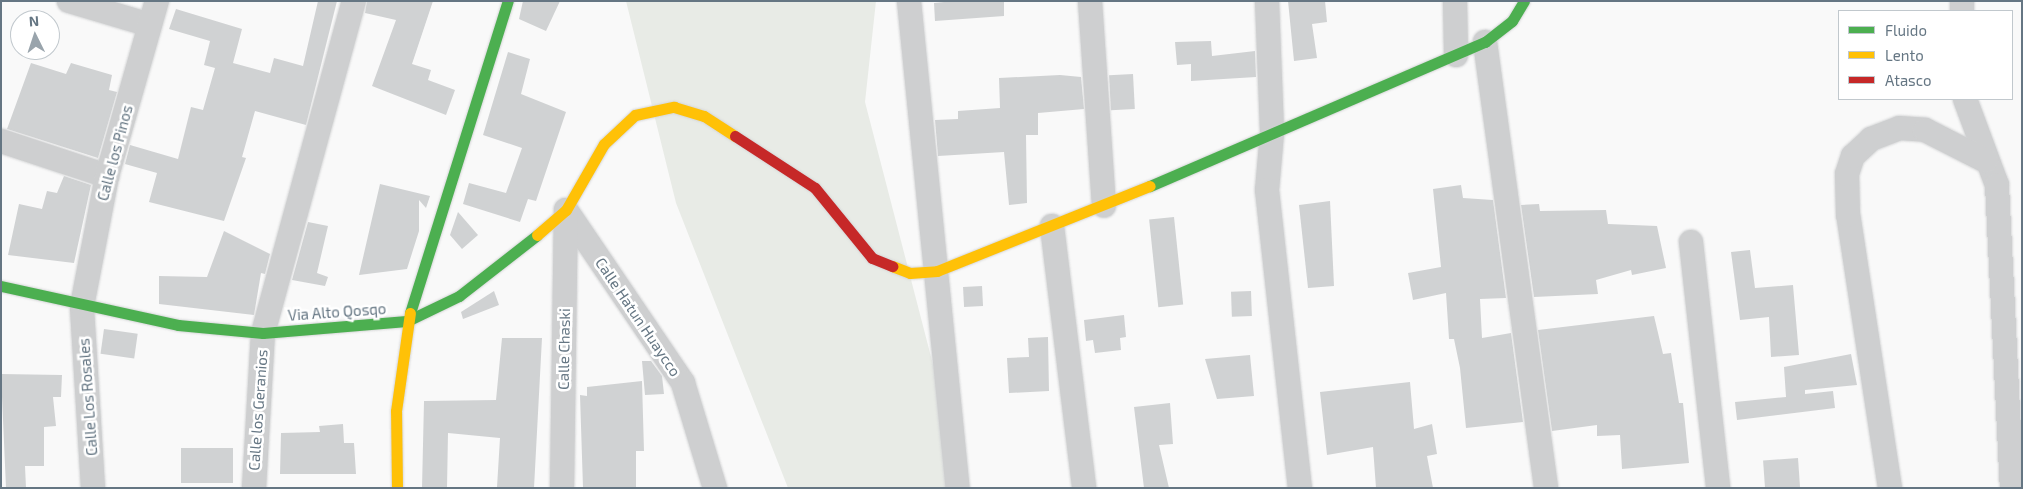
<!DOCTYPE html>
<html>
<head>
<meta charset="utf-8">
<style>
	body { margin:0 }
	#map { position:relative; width:2023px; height:489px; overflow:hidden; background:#f9f9f9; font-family:"Exo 2",sans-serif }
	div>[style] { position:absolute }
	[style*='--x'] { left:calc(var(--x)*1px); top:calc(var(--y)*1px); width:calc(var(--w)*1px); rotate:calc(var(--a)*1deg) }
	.green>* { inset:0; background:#e8ebe6 }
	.building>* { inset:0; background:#d0d2d3; transform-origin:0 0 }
	.roads { filter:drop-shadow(0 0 1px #d5d6d7) drop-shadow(0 0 1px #d5d6d7) }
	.street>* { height:24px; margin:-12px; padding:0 12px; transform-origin:12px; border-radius:12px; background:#cecfd0 }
	.fast>* { height:11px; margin:-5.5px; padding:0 5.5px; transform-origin:5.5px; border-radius:5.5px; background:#4caf50 }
	.slow>* { height:11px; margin:-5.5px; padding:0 5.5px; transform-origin:5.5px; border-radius:5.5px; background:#ffc107 }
	.jam>* { height:11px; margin:-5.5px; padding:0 5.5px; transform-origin:5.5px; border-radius:5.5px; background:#c62828 }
	span { translate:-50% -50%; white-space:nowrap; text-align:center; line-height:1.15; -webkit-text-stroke:5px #fff; paint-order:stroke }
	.street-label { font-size:15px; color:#657683 }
	.frame { position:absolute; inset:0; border:2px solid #657683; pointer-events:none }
	.legend { position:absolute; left:1838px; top:10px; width:175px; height:90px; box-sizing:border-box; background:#fff; border:1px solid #c1c8cd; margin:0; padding:6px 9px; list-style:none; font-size:15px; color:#657683 }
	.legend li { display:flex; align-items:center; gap:10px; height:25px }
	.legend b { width:25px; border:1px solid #c1c8cd }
	.north { position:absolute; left:10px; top:10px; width:50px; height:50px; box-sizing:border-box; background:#fff; border:1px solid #c1c8cd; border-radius:50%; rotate:356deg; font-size:14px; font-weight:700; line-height:20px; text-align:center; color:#657683 }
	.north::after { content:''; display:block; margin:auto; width:18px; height:22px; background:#99a4ac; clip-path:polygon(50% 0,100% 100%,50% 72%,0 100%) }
</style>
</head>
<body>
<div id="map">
	<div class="green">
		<div style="clip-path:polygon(626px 1px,876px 1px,865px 102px,965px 488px,788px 488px,676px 203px)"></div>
	</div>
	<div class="building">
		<div style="clip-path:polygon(318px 1px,337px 1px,306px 125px,255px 111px,242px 157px,246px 158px,224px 221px,149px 202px,157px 173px,125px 164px,130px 145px,178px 159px,191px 107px,203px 110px,215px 68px,204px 65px,210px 41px,169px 29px,176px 9px,242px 29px,233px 63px,270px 73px,274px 58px,303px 66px)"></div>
		<div style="clip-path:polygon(367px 1px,433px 1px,412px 64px,431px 70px,428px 80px,455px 90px,446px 115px,372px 86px,396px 20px,365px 13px)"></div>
		<div style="clip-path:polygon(523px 1px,560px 1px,546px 31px,519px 19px)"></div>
		<div style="clip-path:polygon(954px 1px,1004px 1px,1004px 16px,935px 21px,934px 3px)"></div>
		<div style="clip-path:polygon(1288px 1px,1325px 1px,1327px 22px,1312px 24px,1317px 58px,1294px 61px)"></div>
		<div style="clip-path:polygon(1211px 41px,1212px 56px,1255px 51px,1256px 77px,1191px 81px,1191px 64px,1177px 65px,1175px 42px)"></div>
		<div style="clip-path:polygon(508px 52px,530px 59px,521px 94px,566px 112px,536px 201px,528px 199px,520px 222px,463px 204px,469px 183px,506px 193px,522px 148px,483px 135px)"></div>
		<div style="clip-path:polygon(31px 63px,66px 74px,71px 63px,112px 75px,109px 90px,117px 92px,98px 158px,7px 129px)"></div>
		<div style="left:1133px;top:74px;width:35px;height:24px;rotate:87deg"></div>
		<div style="clip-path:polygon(1060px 75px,1081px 77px,1084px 109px,1038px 113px,1038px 135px,1026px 135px,1027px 203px,1009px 205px,1004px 152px,938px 156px,935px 120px,958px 119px,958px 111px,1000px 108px,999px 78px)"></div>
		<div style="clip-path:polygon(64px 176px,91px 185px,74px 263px,8px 255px,19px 204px,42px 209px,47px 191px,57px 193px)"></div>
		<div style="clip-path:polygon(380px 184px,430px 196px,426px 208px,419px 200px,419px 231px,407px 269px,359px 275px)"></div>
		<div style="clip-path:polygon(1461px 185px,1463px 198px,1493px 200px,1506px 298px,1480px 299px,1482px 338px,1511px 333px,1523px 422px,1466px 428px,1460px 368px,1454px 339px,1449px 339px,1446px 293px,1413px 300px,1408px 273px,1441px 267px,1433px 189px)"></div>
		<div style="clip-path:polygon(1330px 201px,1334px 286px,1308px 288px,1299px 205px)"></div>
		<div style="clip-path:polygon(1539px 204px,1540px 211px,1606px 210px,1608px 224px,1657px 226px,1666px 268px,1632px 275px,1631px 270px,1596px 280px,1598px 294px,1534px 297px,1521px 205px)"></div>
		<div style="clip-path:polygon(458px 212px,478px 235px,462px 249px,450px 235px)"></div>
		<div style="left:1174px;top:217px;width:88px;height:25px;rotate:84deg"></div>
		<div style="clip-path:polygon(308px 222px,328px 226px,317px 273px,328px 277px,325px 286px,292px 280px)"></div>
		<div style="clip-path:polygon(224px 231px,270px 254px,265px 274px,261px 273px,254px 315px,159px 304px,159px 276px,207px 277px)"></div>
		<div style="clip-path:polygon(1750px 250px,1755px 288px,1793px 285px,1799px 355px,1771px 357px,1769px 317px,1740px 320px,1731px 252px)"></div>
		<div style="left:982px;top:286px;width:20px;height:19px;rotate:87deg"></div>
		<div style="clip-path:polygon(494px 291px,499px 305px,463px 319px,461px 312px)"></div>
		<div style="left:1251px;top:291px;width:25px;height:20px;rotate:88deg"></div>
		<div style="clip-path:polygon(1124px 315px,1126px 337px,1120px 338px,1121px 350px,1095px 353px,1093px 340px,1086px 341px,1084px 320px)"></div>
		<div style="clip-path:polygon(1654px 316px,1663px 354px,1671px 353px,1679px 403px,1683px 403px,1689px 463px,1622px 469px,1620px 435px,1597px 436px,1597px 425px,1552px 431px,1538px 330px)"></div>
		<div style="left:104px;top:329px;width:34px;height:25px;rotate:8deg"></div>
		<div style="clip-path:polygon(1048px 337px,1049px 391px,1009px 393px,1007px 358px,1029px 357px,1028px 338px)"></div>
		<div style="clip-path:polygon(502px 338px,542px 338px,534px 488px,497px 487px,500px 438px,448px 433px,447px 488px,422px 488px,424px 401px,496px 400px)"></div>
		<div style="clip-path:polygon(1851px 354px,1857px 385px,1805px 390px,1805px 394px,1833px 391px,1835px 408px,1737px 420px,1735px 402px,1786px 397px,1784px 367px)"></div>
		<div style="clip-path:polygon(1250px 355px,1254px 396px,1217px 399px,1205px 359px)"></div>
		<div style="clip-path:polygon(642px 361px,651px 361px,662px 376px,664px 394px,645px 395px)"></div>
		<div style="clip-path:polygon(1px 374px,62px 375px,61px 397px,53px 397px,56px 426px,44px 427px,44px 466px,25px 466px,26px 488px,6px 488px)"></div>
		<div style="clip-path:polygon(642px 381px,644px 451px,636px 451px,636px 488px,583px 488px,580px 395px,587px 396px,587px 387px)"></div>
		<div style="clip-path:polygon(1410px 382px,1414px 429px,1432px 424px,1437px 454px,1427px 456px,1433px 488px,1376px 488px,1373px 447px,1327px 455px,1320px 392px)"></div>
		<div style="clip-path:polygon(1170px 403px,1173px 444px,1159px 445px,1169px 488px,1144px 488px,1134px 407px)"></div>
		<div style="clip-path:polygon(343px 424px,344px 443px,354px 443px,356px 474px,280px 474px,281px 433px,320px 432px,319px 426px)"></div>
		<div style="left:181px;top:448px;width:52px;height:35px"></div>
		<div style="left:1798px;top:458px;width:30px;height:35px;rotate:86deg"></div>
	</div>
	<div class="roads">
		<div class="street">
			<div style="--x:69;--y:1;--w:84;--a:16.5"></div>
			<div style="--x:909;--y:1;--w:489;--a:84.3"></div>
			<div style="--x:1090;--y:1;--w:205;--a:86.1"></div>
			<div style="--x:1267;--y:1;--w:132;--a:87.8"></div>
			<div style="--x:1272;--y:133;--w:57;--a:95"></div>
			<div style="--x:1267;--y:190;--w:300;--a:83.7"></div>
			<div style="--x:1455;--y:1;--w:54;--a:88.9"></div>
			<div style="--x:1962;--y:11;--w:10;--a:-90"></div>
			<div style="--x:1485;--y:42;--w:450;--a:82.2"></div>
			<div style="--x:1965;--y:99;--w:92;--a:69.6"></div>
			<div style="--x:1997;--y:185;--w:303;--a:87.2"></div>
			<div style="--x:1;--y:141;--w:112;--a:18.3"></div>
			<div style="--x:566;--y:210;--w:209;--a:55.9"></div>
			<div style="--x:683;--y:383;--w:110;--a:73.1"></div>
			<div style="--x:1052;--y:226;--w:264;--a:83"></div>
			<div style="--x:1691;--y:242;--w:247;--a:83.7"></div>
			<div style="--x:93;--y:488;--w:182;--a:-93.5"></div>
			<div style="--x:82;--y:306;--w:132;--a:-79.1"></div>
			<div style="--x:107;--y:176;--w:182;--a:-74.1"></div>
			<div style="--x:254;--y:488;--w:155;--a:-86.7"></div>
			<div style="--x:263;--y:333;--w:344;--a:-74.7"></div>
			<div style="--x:562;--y:488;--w:278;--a:-89.2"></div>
			<div style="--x:1890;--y:488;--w:276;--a:-98.7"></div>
			<div style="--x:1848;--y:215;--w:41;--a:-91.4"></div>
			<div style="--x:1847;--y:174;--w:19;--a:-72"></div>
			<div style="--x:1853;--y:156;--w:25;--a:-43"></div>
			<div style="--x:1871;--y:139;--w:30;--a:-21"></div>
			<div style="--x:1899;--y:128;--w:26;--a:4"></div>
			<div style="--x:1925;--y:130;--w:68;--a:26.9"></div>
		</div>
		<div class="fast">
			<div style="--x:1150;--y:186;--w:365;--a:-23.3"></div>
			<div style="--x:1485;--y:42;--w:34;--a:-38"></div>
			<div style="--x:1512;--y:21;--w:23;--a:-59"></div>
			<div style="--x:1;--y:286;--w:181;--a:12.4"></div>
			<div style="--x:178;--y:325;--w:85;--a:5.4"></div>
			<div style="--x:263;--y:333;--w:144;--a:-4.8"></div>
			<div style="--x:407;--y:321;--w:58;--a:-25.7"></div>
			<div style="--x:459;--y:296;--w:99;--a:-38"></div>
			<div style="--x:410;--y:313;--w:327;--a:-72.6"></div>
		</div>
		<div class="slow">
			<div style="--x:537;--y:235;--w:38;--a:-41"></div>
			<div style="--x:566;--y:210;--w:76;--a:-60.1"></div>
			<div style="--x:604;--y:144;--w:42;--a:-43.1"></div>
			<div style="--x:635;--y:115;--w:40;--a:-12"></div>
			<div style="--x:674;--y:107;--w:31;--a:17"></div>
			<div style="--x:704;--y:116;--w:37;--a:33"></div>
			<div style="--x:892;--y:266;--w:19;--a:21"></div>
			<div style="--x:910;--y:273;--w:27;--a:-4"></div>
			<div style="--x:937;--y:271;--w:229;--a:-21.8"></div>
			<div style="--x:397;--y:488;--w:77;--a:-90.7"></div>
			<div style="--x:396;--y:411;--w:99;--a:-81.9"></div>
		</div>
		<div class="jam">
			<div style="--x:735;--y:136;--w:95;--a:33"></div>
			<div style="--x:815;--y:188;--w:90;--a:50.8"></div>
			<div style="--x:872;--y:258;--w:22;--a:22"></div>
		</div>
	</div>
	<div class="street-label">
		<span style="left:115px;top:153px;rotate:-75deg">Calle los Pinos</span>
		<span style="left:337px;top:312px;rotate:-4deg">Via Alto Qosqo</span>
		<span style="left:638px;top:317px;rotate:56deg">Calle Hatun Huaycco</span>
		<span style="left:564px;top:349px;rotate:-89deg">Calle Chaski</span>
		<span style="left:88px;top:397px;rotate:-94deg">Calle Los Rosales</span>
		<span style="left:258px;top:410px;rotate:-86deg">Calle los Geranios</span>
	</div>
	<div class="frame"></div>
	<ul class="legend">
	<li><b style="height:6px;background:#4caf50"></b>Fluido</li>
	<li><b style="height:6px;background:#ffc107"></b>Lento</li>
	<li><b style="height:6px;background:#c62828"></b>Atasco</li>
	</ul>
	<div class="north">N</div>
</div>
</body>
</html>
